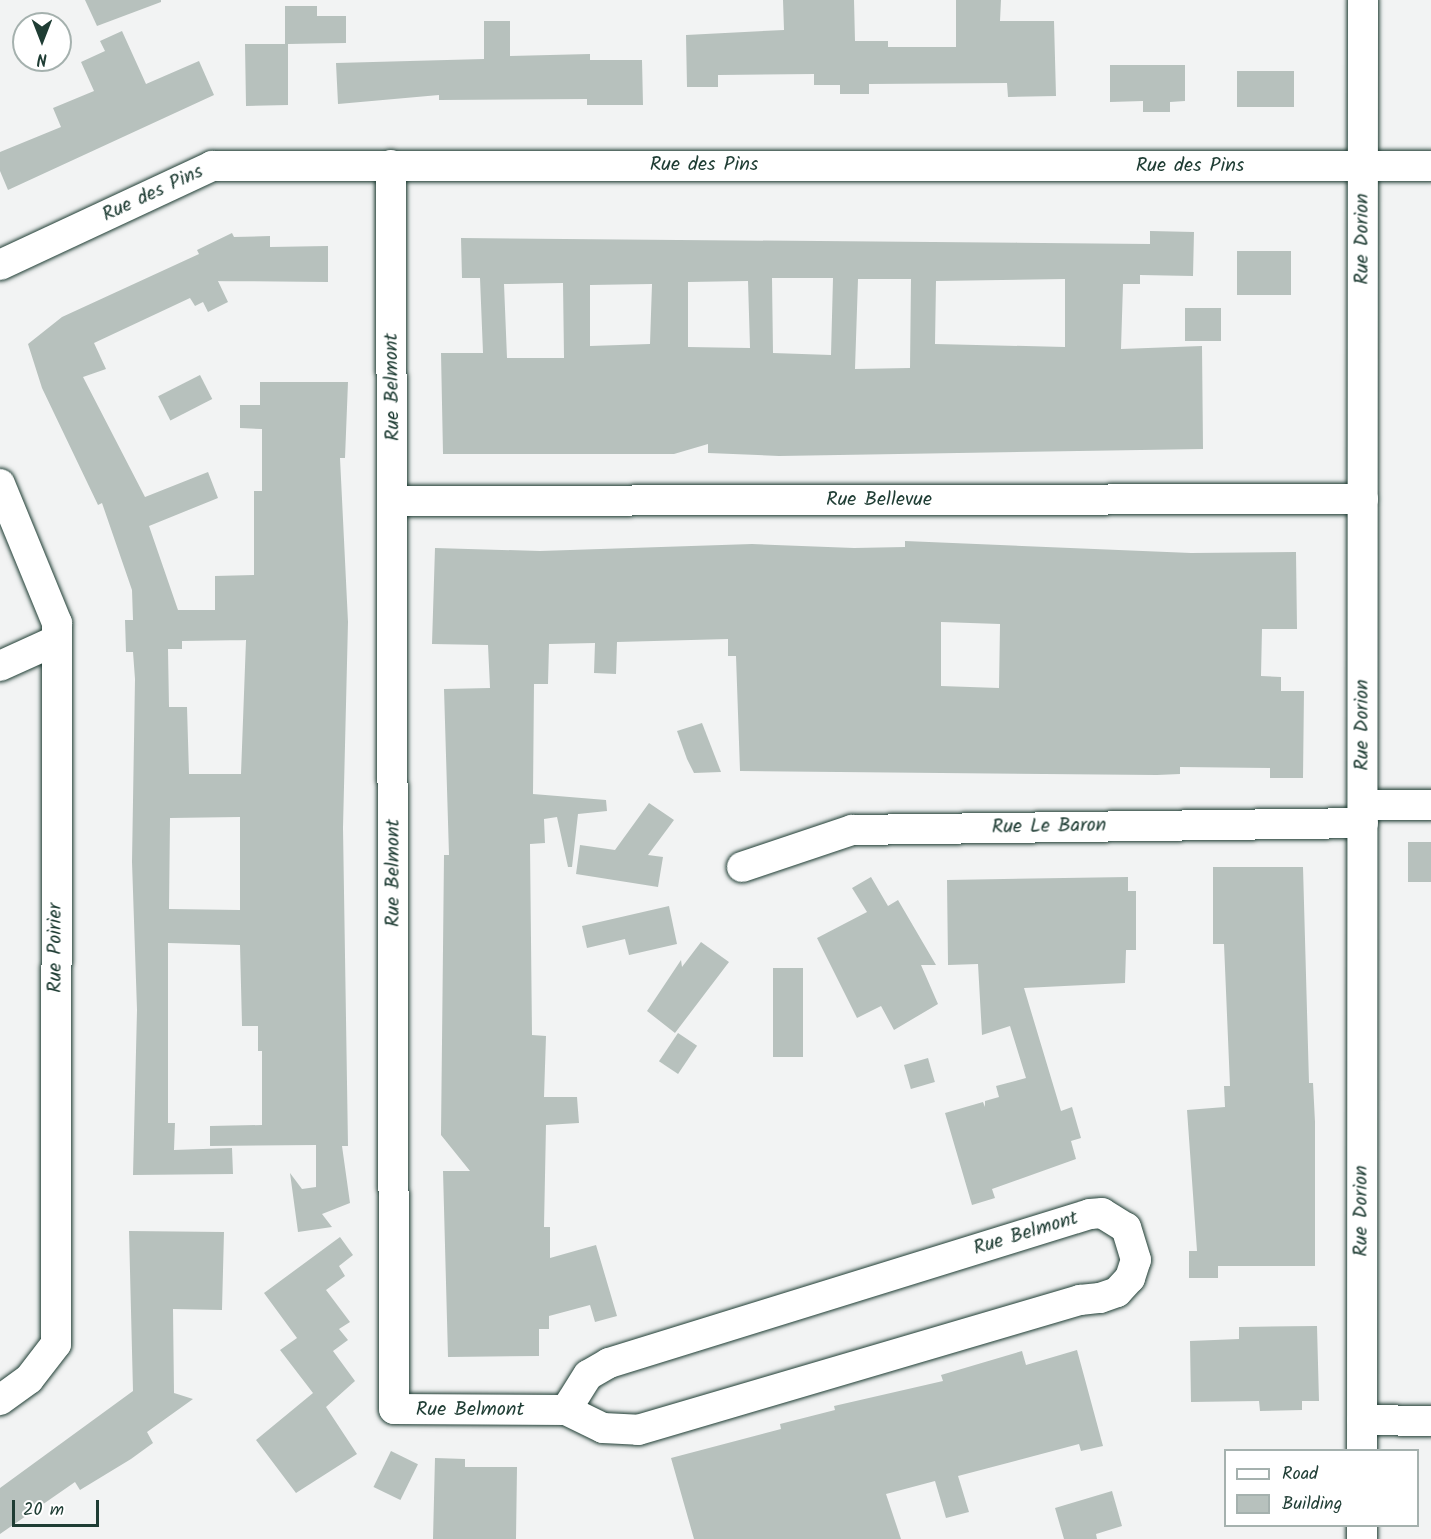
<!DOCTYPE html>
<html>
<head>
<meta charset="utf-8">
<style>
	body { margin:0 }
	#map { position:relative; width:1431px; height:1539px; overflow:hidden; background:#f2f3f3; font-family:Kalam,sans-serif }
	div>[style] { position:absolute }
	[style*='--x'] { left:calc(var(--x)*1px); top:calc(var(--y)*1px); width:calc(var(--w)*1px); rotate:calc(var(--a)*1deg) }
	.building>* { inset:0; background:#b7c1bd; transform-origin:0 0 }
	.roads { filter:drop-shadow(0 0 2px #1f3d34) drop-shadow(0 0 2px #1f3d34) }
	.minor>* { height:30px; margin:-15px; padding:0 15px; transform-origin:15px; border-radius:15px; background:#fff }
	span { translate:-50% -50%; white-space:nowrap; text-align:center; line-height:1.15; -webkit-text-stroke:6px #fff; paint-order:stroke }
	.street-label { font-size:20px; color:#1f3d34 }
	.legend { position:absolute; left:1224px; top:1449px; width:195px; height:78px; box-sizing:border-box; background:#fff; border:2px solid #a5b1ae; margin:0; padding:8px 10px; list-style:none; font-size:18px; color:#1f3d34 }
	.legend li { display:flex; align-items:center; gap:12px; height:30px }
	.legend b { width:30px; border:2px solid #a5b1ae }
	.north { position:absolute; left:12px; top:12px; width:60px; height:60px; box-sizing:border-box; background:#fff; border:2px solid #a5b1ae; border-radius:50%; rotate:180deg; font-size:16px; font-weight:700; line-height:24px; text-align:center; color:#1f3d34 }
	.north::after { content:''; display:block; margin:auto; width:21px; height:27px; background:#1f3d34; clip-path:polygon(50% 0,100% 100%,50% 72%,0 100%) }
	.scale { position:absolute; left:12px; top:1500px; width:87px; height:27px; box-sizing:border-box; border:3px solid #1f3d34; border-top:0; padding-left:8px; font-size:18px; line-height:21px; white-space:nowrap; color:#1f3d34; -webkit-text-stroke:4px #fff; paint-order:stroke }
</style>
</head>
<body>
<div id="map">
	<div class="building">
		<div style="clip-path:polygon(85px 0,161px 0,161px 2px,97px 26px)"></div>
		<div style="clip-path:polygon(783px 0,854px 0,855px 41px,888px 41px,888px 47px,956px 47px,956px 0,1001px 0,1000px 21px,1054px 21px,1056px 96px,1008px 97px,1007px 83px,869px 84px,869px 94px,840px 94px,840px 85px,814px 85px,814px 74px,718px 75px,718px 87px,687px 87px,686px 35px,784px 30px)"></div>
		<div style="clip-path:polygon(285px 6px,317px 6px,317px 16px,346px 16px,346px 43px,288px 44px,288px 105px,246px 106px,245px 44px,285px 44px)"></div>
		<div style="clip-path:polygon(484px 21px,510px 21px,510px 56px,590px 54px,590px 60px,642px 60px,643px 105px,587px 105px,587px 99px,439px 100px,439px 95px,338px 104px,336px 63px,484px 59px)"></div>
		<div style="clip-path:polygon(122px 31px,146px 84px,199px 61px,214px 95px,8px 190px,0 171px,0 152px,61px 127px,53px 108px,94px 91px,81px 62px,105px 51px,100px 41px)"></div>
		<div style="clip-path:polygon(1110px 65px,1185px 65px,1185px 101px,1170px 102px,1170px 112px,1143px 112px,1143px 101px,1110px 102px)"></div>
		<div style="left:1237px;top:71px;width:57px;height:36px"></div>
		<div style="clip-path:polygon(evenodd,1150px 231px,1194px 232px,1193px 276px,1140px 275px,1140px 284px,1123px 284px,1121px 349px,1202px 346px,1203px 449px,779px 456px,708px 453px,708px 444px,674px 454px,443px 454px,441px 353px,483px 353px,480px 278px,462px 278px,461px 238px,1150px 244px,1150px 231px,772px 278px,833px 278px,831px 355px,773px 353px,772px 278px,1150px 231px,858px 279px,911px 279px,910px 368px,855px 369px,858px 279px,1150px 231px,1065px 279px,1065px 347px,935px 344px,936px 281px,1065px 279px,1150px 231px,748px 281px,750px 348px,688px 347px,688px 282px,748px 281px,1150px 231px,563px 283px,564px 358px,507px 358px,504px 284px,563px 283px,1150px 231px,652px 284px,650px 344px,590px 346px,590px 285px,652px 284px)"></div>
		<div style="clip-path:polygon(evenodd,232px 233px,234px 237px,270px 236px,270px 247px,328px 246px,328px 282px,218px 281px,228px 302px,208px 312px,203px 302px,195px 306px,190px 298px,94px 343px,106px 369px,83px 377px,145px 497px,208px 472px,218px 498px,149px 526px,178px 610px,215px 610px,215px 576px,254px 575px,254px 491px,262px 491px,262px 429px,240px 428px,240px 405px,260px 405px,260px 382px,348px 382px,345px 458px,340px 458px,348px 622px,343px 828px,348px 1146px,342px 1146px,350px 1203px,322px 1214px,332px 1227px,298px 1232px,290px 1173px,302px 1189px,316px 1187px,316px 1145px,210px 1146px,210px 1126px,262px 1125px,262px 1051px,258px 1051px,258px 1026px,242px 1026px,240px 945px,168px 943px,168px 1123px,175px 1123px,174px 1150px,232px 1148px,233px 1174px,133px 1175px,137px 1010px,132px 862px,135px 679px,133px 652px,126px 652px,125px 620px,133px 620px,132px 590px,102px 503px,98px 505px,42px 388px,28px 344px,62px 317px,199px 254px,197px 250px,232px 233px,246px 640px,241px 774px,189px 774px,187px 707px,169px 707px,168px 649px,182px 649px,182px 641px,246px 640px,232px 233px,240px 817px,240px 910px,169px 909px,170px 818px,240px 817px)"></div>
		<div style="left:1237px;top:251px;width:54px;height:44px"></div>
		<div style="left:1185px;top:308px;width:36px;height:33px"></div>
		<div style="left:200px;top:375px;width:27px;height:47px;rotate:63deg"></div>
		<div style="clip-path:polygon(evenodd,905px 541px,1191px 553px,1296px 552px,1297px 629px,1262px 629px,1261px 676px,1281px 677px,1281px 691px,1304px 691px,1303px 778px,1270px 778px,1270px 768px,1180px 767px,1180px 774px,1157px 775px,740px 771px,736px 656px,728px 656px,728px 639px,617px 642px,616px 674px,594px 673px,595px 643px,549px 644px,548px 684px,534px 684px,533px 794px,606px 800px,607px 811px,578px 814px,572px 867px,568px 867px,557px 817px,544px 819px,545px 843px,530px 844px,532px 1035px,546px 1036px,544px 1097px,577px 1097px,579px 1123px,546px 1125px,544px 1227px,550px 1227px,550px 1258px,596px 1245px,617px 1316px,595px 1322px,590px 1305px,549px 1316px,549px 1329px,539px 1329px,539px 1356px,448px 1357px,443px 1171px,470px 1171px,441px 1135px,444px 855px,449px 855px,444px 689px,490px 688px,488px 645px,432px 644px,435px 548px,540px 551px,752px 544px,854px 548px,905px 547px,905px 541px,941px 622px,1000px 624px,999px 688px,941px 686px,941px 622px)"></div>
		<div style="clip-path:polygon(702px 723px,721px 772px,694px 773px,687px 759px,677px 731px)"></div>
		<div style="clip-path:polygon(649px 803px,674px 820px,648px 855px,663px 857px,658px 887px,576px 874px,580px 845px,615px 850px)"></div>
		<div style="left:1431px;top:842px;width:40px;height:23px;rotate:90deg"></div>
		<div style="clip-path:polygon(1213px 867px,1303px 867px,1309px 1083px,1313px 1083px,1315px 1122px,1315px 1266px,1218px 1266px,1218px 1278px,1189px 1278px,1189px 1251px,1197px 1251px,1187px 1110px,1225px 1107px,1224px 1086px,1230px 1086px,1224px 944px,1213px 944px)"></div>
		<div style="clip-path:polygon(871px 877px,888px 906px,898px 900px,936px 965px,921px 965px,938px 1004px,894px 1030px,881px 1006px,857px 1018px,817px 938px,867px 912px,852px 888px)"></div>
		<div style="clip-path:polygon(1128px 877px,1128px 891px,1136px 891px,1136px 950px,1126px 950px,1125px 983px,1024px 988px,1061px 1111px,1072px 1107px,1081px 1138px,1071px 1141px,1076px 1159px,992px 1189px,995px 1198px,972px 1205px,945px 1113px,983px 1102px,985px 1107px,985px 1101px,999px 1097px,996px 1086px,1026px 1078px,1010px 1026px,982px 1035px,978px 964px,948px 965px,947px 880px)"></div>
		<div style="clip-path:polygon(669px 906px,677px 944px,629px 955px,625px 939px,587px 948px,582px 926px)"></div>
		<div style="clip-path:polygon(701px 942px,729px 962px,675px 1033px,647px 1011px,681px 960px,682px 967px)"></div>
		<div style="left:773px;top:968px;width:30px;height:89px"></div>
		<div style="left:678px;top:1033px;width:23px;height:34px;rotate:34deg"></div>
		<div style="left:928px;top:1058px;width:25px;height:25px;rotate:74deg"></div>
		<div style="clip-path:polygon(129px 1231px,224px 1232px,222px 1310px,173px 1309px,174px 1393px,193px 1399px,147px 1432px,153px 1443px,131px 1459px,80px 1490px,75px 1482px,0 1534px,0 1488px,133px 1391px)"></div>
		<div style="clip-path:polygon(340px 1237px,353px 1255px,339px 1266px,345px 1276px,326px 1290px,350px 1322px,339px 1329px,348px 1340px,333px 1351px,355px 1381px,326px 1407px,357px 1454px,296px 1493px,256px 1440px,313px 1393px,280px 1350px,297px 1338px,264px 1293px)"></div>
		<div style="clip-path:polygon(1317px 1326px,1319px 1401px,1302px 1401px,1302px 1410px,1260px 1411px,1259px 1401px,1191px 1402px,1190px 1341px,1239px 1339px,1239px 1327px)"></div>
		<div style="clip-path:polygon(1077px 1350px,1103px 1446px,1081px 1451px,1079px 1444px,958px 1476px,969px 1512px,946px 1518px,935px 1481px,886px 1494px,901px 1539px,694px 1539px,671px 1458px,781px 1429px,780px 1424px,835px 1410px,834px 1406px,943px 1381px,941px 1375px,1022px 1351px,1026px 1365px)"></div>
		<div style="left:391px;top:1451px;width:30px;height:40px;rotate:26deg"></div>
		<div style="clip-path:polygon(435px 1458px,465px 1459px,465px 1467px,517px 1467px,516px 1539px,433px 1539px)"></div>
		<div style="clip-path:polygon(1112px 1491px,1122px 1526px,1096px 1534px,1097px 1539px,1064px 1539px,1055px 1508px)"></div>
	</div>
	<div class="roads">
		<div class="minor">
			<div style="--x:391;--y:165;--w:1244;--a:89.86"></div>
			<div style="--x:394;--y:1409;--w:172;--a:0.3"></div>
			<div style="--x:566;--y:1410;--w:41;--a:25.9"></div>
			<div style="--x:603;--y:1428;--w:35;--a:3"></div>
			<div style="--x:638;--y:1430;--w:461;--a:-16.4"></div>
			<div style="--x:1080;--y:1300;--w:20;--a:-6"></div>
			<div style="--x:1100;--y:1298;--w:18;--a:-19"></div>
			<div style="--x:1117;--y:1292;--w:19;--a:-47"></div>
			<div style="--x:1130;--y:1278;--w:19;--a:-72"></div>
			<div style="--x:1136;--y:1260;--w:34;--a:-107"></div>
			<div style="--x:1126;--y:1228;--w:28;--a:-148"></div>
			<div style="--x:1102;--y:1213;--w:12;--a:175"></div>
			<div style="--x:1090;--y:1214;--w:504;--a:162.79"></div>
			<div style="--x:609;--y:1363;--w:24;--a:150"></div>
			<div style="--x:588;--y:1375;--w:41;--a:122.2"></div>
			<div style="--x:0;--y:265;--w:234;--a:-25"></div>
			<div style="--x:212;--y:166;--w:1219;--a:0"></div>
			<div style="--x:0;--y:484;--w:150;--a:67.7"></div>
			<div style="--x:57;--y:623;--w:721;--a:90.08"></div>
			<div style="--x:56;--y:1344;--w:44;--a:127.6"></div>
			<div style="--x:29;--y:1379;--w:36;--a:144"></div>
			<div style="--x:395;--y:501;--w:968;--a:-0.12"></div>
			<div style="--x:0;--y:666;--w:60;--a:-24.4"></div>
			<div style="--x:1363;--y:805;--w:68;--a:0"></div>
			<div style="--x:742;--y:867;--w:116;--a:-18.6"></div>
			<div style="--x:852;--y:830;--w:511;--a:-0.78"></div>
			<div style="--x:1362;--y:1420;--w:69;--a:0.8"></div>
			<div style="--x:1362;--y:1450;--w:1450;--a:-89.96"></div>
			<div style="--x:1362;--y:1539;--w:13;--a:-90"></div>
		</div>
	</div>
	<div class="street-label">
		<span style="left:704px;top:165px">Rue des Pins</span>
		<span style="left:1190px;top:166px">Rue des Pins</span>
		<span style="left:153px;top:194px;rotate:-25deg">Rue des Pins</span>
		<span style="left:1363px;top:239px;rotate:-90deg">Rue Dorion</span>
		<span style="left:393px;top:387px;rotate:-91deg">Rue Belmont</span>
		<span style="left:879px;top:500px">Rue Bellevue</span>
		<span style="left:1363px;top:725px;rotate:-90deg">Rue Dorion</span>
		<span style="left:1049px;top:827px;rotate:-1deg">Rue Le Baron</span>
		<span style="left:394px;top:873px;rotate:-90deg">Rue Belmont</span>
		<span style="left:56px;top:948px;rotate:-90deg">Rue Poirier</span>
		<span style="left:1362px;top:1211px;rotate:-90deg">Rue Dorion</span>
		<span style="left:1026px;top:1234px;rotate:-17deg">Rue Belmont</span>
		<span style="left:470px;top:1410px">Rue Belmont</span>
	</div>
	<ul class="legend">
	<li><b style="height:8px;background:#fff"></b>Road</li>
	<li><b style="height:16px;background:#b7c1bd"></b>Building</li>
	</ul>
	<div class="north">N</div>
	<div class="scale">20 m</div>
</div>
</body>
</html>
